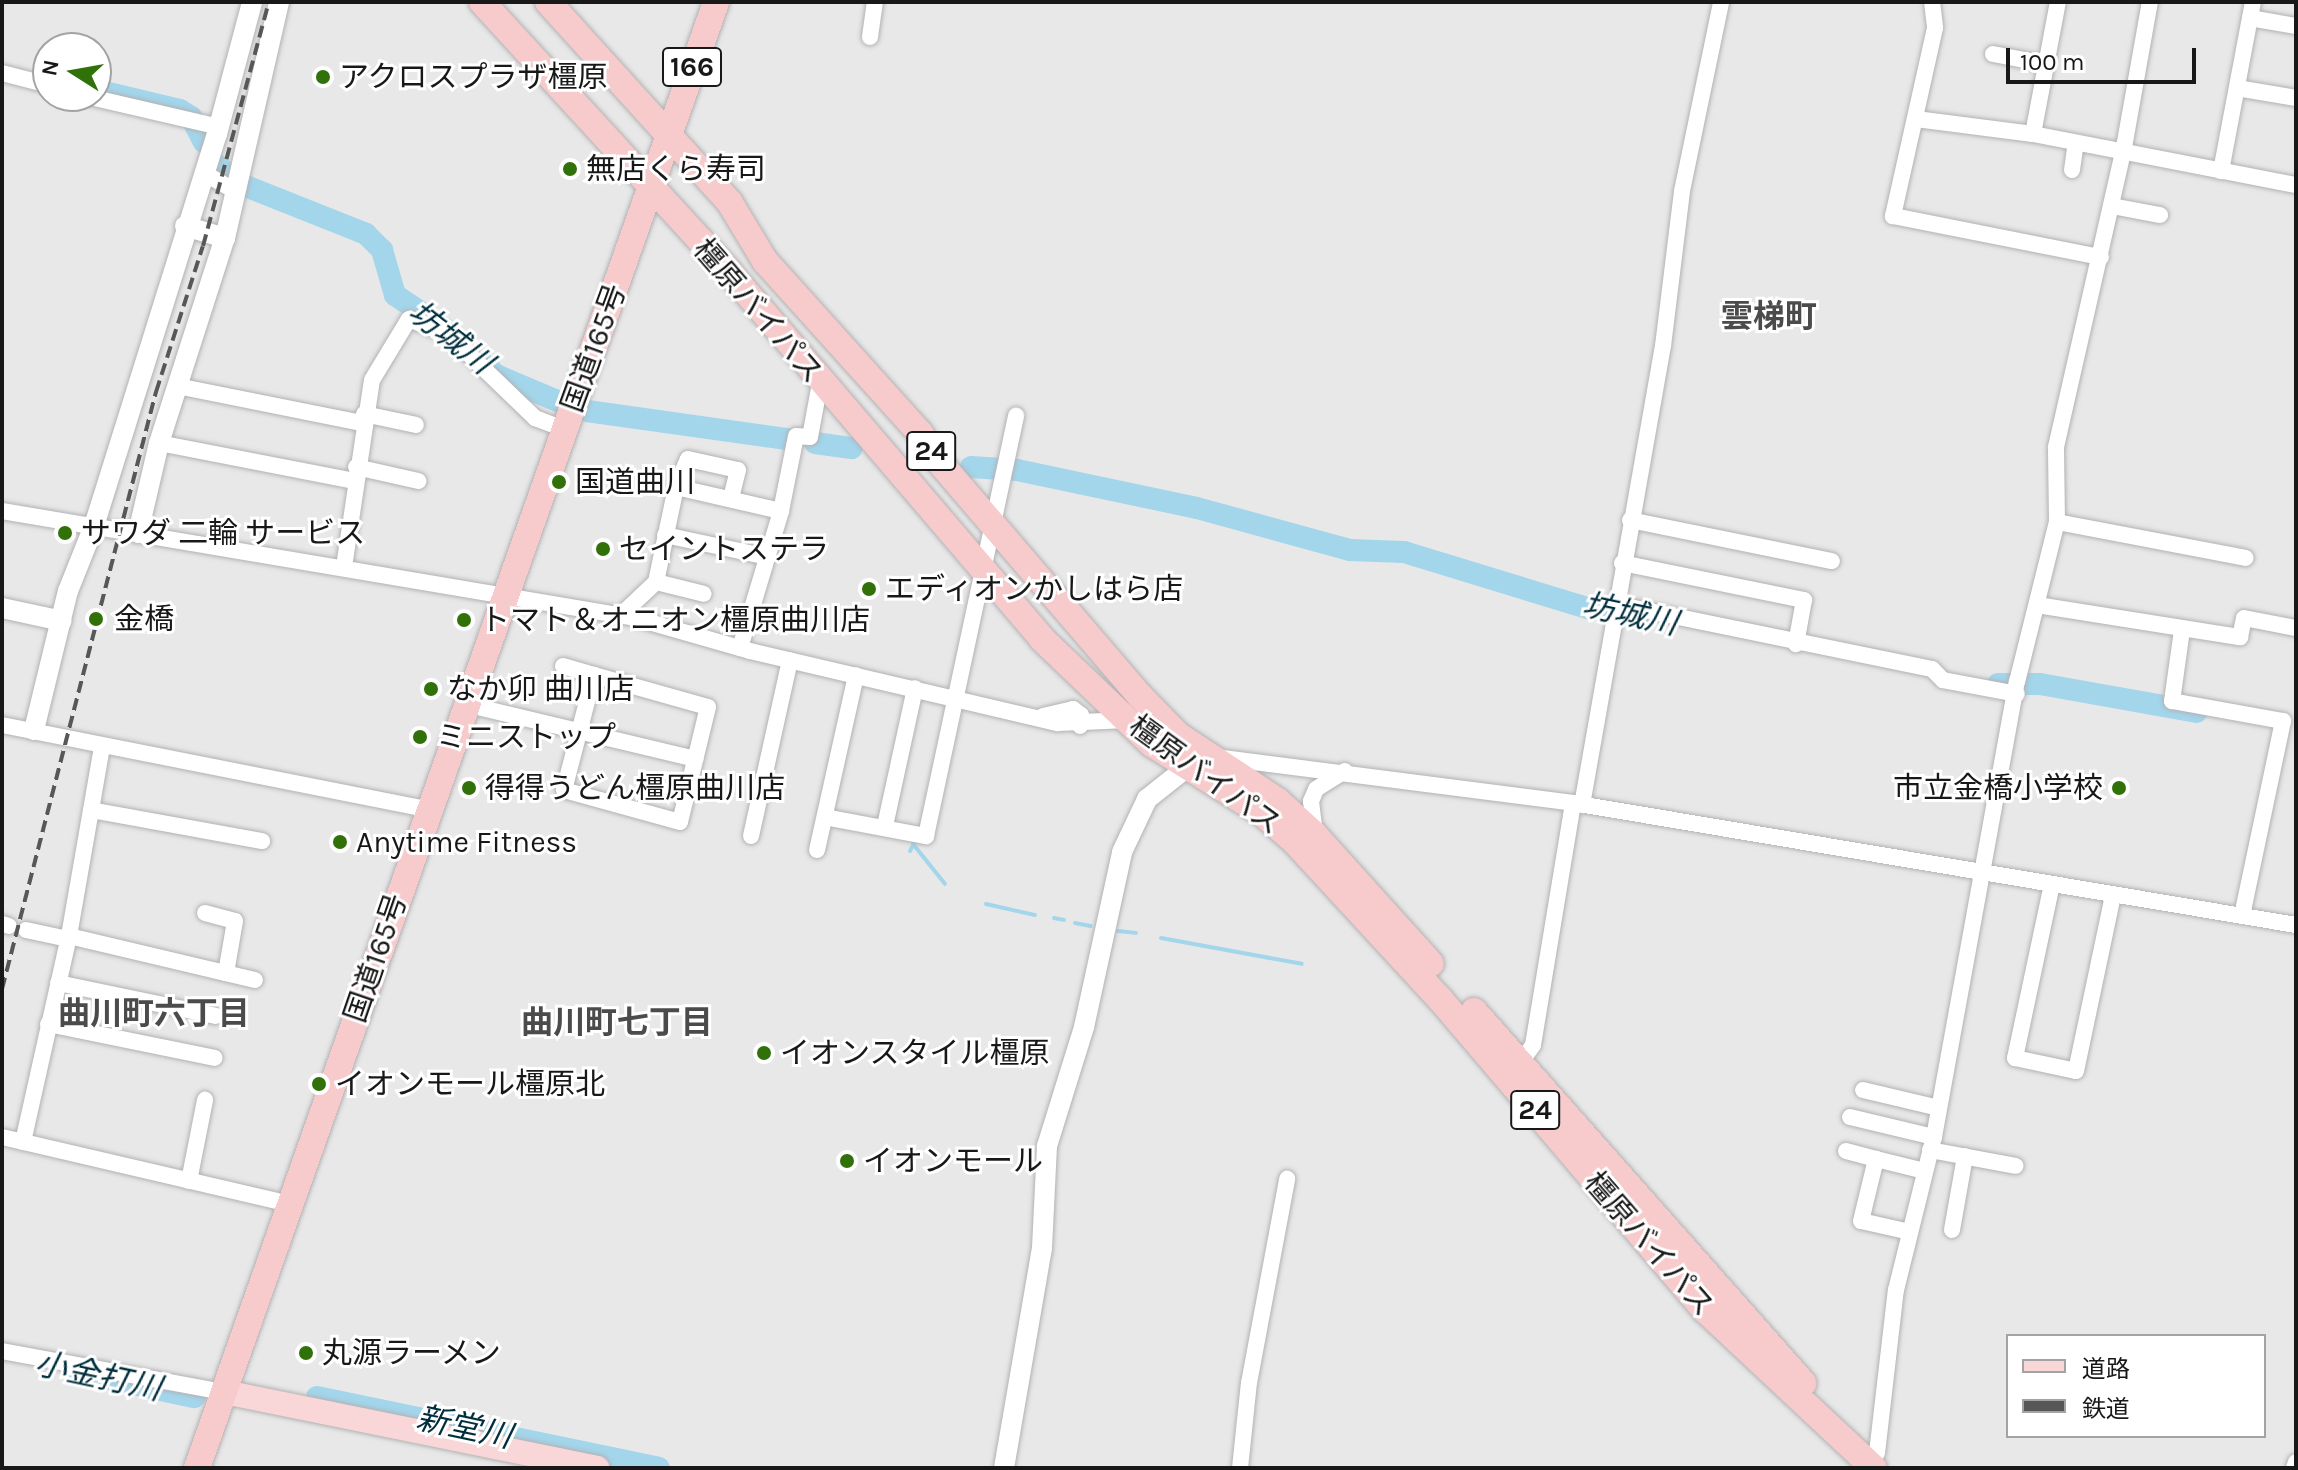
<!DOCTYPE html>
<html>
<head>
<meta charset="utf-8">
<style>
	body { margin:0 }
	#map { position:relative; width:2298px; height:1470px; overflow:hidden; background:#e8e8e9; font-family:Karla,"Noto Sans JP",sans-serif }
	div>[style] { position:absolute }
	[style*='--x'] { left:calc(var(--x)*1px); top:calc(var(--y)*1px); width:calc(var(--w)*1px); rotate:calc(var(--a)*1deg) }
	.stream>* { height:4px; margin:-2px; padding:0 2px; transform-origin:2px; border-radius:2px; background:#a3d5eb }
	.river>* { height:22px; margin:-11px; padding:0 11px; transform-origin:11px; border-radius:11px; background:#a3d5eb }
	.roads { filter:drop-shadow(0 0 2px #b2b2b3) drop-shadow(0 0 2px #b2b2b3) }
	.minor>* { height:16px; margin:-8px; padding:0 8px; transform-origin:8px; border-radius:8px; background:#fff }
	.tertiary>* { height:20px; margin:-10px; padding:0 10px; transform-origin:10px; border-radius:10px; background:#fff }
	.primary>* { height:24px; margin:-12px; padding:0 12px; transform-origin:12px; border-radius:12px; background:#f9d7d9 }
	.trunk>* { height:26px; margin:-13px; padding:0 13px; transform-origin:13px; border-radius:13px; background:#f7cacc }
	.rail>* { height:4px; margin-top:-2px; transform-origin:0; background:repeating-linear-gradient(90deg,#575758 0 12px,transparent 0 18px) }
	.dots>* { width:22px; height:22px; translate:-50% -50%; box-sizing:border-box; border:4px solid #fff; border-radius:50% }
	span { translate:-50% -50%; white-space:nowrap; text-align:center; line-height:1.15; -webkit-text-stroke:6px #fff; paint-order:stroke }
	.shield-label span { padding:2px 6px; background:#fff; border:2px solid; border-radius:6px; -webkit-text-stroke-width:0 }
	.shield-label { font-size:28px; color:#181818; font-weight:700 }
	.poi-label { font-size:30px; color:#181818 }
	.left { translate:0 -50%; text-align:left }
	.right { translate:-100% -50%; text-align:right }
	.street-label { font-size:30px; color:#181818 }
	.neighbourhood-label { font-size:32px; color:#4b4b4c; font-weight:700 }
	.water-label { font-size:32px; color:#002e3d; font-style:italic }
	.frame { position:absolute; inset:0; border:4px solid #181818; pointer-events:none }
	.legend { position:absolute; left:2006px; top:1334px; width:260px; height:104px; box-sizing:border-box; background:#fff; border:2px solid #a3a3a3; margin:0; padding:10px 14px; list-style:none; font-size:24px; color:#181818 }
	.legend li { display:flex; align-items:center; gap:16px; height:40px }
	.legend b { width:40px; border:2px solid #a3a3a3 }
	.north { position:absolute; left:32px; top:32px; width:80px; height:80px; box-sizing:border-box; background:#fff; border:2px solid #a3a3a3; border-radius:50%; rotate:281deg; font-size:22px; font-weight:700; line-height:32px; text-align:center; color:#181818 }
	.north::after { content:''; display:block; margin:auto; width:28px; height:36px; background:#307109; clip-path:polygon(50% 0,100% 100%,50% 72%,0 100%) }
	.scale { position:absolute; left:2006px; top:48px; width:190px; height:36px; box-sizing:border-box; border:4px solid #181818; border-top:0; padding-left:10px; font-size:24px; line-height:28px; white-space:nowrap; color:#181818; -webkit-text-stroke:6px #fff; paint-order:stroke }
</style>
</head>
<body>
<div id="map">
	<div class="stream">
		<div style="--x:913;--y:844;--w:51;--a:51.3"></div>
		<div style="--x:910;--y:851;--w:13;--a:-63"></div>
		<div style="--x:986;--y:904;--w:50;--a:12.7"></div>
		<div style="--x:1054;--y:918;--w:10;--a:11"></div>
		<div style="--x:1075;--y:923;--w:16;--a:11"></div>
		<div style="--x:1118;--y:931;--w:18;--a:6"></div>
		<div style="--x:1161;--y:938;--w:143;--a:10.4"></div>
	</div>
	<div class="river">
		<div style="--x:96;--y:90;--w:86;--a:13.4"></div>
		<div style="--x:180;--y:110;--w:13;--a:32"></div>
		<div style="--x:191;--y:117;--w:28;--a:63"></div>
		<div style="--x:217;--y:165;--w:15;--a:42"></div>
		<div style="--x:243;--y:185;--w:132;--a:21.7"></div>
		<div style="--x:366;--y:234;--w:23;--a:45"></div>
		<div style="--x:382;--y:250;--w:47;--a:73.9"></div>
		<div style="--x:395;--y:295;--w:63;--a:33.9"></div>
		<div style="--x:487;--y:366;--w:13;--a:45"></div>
		<div style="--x:496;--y:375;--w:69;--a:22.9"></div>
		<div style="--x:587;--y:411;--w:208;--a:8"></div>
		<div style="--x:815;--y:443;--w:37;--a:8"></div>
		<div style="--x:971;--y:467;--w:46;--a:3.7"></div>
		<div style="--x:1017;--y:470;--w:184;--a:11.9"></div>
		<div style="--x:1197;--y:508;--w:159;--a:15.4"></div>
		<div style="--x:1350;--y:550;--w:54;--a:2.1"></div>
		<div style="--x:1404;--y:552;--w:195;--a:17"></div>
		<div style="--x:1591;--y:609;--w:48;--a:8.5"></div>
		<div style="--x:1998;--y:684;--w:42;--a:0"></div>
		<div style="--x:2040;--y:684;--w:159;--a:10.1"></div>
		<div style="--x:77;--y:1372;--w:120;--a:12.1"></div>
		<div style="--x:317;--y:1397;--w:349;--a:11.7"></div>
	</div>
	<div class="roads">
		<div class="minor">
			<div style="--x:1932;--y:2;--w:26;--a:83"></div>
			<div style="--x:1935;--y:28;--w:193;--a:102.6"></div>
			<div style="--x:1893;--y:216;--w:212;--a:11.2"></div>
			<div style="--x:2250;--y:18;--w:47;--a:9.9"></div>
			<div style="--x:870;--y:37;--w:35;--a:-82"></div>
			<div style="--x:1993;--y:54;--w:54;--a:10.7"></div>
			<div style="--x:2;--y:73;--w:48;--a:14.6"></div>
			<div style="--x:2237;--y:88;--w:60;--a:9.6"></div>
			<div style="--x:86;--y:96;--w:137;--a:13.1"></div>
			<div style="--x:1916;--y:119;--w:118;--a:7.3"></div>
			<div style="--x:2033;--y:134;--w:268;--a:11"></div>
			<div style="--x:2033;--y:134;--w:134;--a:-79.3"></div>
			<div style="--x:2072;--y:170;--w:27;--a:-82"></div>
			<div style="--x:2221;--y:171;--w:172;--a:-79.3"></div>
			<div style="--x:204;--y:173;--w:34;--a:30"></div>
			<div style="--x:2112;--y:206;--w:49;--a:10.6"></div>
			<div style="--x:177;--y:386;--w:189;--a:11.3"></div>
			<div style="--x:364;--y:414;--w:53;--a:11.9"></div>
			<div style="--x:159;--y:443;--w:200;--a:11"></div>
			<div style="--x:356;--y:467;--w:64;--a:12.7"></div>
			<div style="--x:676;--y:487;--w:30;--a:-67"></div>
			<div style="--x:688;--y:459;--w:51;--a:12.4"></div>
			<div style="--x:738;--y:470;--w:30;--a:104"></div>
			<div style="--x:2;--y:511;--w:642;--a:9.59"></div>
			<div style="--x:635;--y:618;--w:120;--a:16"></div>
			<div style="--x:750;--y:651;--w:316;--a:13.2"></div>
			<div style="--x:1058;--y:723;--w:70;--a:-2.5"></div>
			<div style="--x:1630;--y:520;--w:206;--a:11.5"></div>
			<div style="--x:2057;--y:522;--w:192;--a:10.8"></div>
			<div style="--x:665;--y:535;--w:105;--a:12.1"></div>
			<div style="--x:1622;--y:563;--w:186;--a:11.5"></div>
			<div style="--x:1804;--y:600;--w:45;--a:100.3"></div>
			<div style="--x:344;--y:567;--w:189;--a:-81.5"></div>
			<div style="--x:372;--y:380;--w:71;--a:-58.8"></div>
			<div style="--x:409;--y:319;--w:43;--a:21.8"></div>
			<div style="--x:449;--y:335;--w:120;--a:44"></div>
			<div style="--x:535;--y:418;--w:31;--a:21"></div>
			<div style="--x:656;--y:582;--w:97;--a:-78.1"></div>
			<div style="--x:676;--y:487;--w:108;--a:12.9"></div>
			<div style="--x:1615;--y:604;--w:324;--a:11.6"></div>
			<div style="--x:1932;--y:669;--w:16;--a:45"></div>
			<div style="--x:1943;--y:680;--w:75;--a:10.7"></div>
			<div style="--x:2037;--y:605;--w:206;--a:9"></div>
			<div style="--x:2240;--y:637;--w:19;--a:-78"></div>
			<div style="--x:2244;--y:618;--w:53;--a:10.9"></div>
			<div style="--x:620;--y:616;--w:50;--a:-43.4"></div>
			<div style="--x:656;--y:582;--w:49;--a:14"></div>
			<div style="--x:2182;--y:630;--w:72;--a:98"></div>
			<div style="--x:2172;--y:701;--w:113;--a:10.2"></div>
			<div style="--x:2283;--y:721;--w:199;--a:101.9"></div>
			<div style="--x:740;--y:648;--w:143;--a:-73.3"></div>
			<div style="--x:781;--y:511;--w:76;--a:-78.7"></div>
			<div style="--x:796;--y:436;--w:14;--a:4"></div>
			<div style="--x:810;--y:437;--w:55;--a:-79.5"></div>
			<div style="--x:563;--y:666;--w:32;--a:16"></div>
			<div style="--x:594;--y:675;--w:118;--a:15.7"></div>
			<div style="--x:708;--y:707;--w:118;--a:103.7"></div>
			<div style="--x:680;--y:822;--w:120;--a:-164.6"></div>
			<div style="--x:564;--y:790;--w:119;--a:-75.4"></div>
			<div style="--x:465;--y:704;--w:237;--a:13.4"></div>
			<div style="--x:1043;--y:716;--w:31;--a:-13"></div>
			<div style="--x:1073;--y:709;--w:10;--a:37"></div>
			<div style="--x:1081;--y:715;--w:11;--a:95"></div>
			<div style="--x:2;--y:725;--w:433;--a:11.2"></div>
			<div style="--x:1215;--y:757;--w:361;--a:7.3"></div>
			<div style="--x:1573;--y:803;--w:733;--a:9.58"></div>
			<div style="--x:1582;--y:805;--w:466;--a:-80"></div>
			<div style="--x:1663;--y:346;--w:156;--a:-83"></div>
			<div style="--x:1682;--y:191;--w:193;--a:-78.3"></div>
			<div style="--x:91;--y:810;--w:174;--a:10.3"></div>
			<div style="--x:825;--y:817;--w:103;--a:10.7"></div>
			<div style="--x:926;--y:836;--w:430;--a:-77.9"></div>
			<div style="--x:885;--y:826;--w:141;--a:-77.7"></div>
			<div style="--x:1315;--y:834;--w:33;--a:-97"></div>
			<div style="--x:1311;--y:801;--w:13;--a:-67"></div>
			<div style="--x:1316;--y:789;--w:34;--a:-32"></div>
			<div style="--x:751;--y:836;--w:180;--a:-77.5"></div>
			<div style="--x:817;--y:850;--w:179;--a:-77.4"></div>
			<div style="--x:2052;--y:884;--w:178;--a:102"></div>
			<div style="--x:2015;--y:1058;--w:62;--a:12"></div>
			<div style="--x:2076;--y:1071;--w:180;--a:-78.1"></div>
			<div style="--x:205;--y:913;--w:31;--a:15"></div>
			<div style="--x:235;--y:921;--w:53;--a:99.8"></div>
			<div style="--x:2;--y:924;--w:7;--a:16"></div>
			<div style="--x:26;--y:930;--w:43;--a:12.1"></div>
			<div style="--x:69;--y:936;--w:191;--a:13.3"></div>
			<div style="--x:58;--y:983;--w:161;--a:11.8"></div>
			<div style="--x:48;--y:1024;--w:170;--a:11.5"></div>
			<div style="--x:1520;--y:1063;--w:22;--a:-54"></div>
			<div style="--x:1533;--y:1045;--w:245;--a:-80.6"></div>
			<div style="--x:1863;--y:1090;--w:78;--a:13.3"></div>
			<div style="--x:1850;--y:1117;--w:86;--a:13.4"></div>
			<div style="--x:2;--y:1137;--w:295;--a:13.1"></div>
			<div style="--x:23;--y:1142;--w:211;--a:-77.4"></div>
			<div style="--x:69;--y:936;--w:193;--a:-80.1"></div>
			<div style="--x:1930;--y:1150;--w:87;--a:10.5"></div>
			<div style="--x:1846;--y:1151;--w:31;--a:15"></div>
			<div style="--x:189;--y:1181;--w:83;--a:-78.8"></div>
			<div style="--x:1952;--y:1230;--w:75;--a:-80"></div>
			<div style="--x:1910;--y:1232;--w:50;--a:-167.3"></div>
			<div style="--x:1861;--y:1221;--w:64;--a:-76.4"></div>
			<div style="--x:1876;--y:1159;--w:50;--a:13.8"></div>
			<div style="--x:2;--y:1351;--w:226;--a:10.5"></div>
			<div style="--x:1877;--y:1453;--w:164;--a:-83.4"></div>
			<div style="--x:1896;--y:1290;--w:158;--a:-76.1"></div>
			<div style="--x:1934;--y:1137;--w:463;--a:-79.7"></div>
			<div style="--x:2017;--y:682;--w:165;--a:-76"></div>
			<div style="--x:2057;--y:522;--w:75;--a:-90.8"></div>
			<div style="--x:2056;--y:447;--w:302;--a:-77.2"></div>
			<div style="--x:2123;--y:153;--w:153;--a:-79.9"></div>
			<div style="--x:1240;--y:1468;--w:85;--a:-84"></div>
			<div style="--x:1249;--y:1383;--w:208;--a:-79.4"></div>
			<div style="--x:2294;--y:1468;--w:6;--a:-72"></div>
		</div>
		<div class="tertiary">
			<div style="--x:185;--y:226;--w:42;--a:16.7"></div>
			<div style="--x:138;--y:533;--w:92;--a:-76.9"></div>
			<div style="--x:159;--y:443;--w:215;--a:-72.2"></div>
			<div style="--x:225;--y:238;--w:242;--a:-77.1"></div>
			<div style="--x:2;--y:608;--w:61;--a:12.2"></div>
			<div style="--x:34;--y:730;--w:143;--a:-76.3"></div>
			<div style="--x:68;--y:591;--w:70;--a:-68.2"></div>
			<div style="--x:94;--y:526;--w:411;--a:-72.6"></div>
			<div style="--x:217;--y:134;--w:137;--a:-75.1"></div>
			<div style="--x:1004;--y:1468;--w:223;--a:-80.2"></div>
			<div style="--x:1042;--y:1248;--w:102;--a:-87.2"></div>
			<div style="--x:1047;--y:1146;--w:125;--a:-72.7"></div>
			<div style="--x:1084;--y:1027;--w:179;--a:-77.7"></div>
			<div style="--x:1122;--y:852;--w:59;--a:-64.7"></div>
			<div style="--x:1147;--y:799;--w:63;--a:-38.5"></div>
		</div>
		<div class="primary">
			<div style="--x:224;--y:1392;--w:381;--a:11.5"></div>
		</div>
		<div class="trunk">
			<div style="--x:482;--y:2;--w:366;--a:47.5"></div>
			<div style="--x:729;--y:272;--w:482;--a:49.5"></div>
			<div style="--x:1042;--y:639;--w:152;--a:43.7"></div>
			<div style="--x:1152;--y:744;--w:131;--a:32.2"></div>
			<div style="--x:1263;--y:814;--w:43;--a:41.2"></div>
			<div style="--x:1295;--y:842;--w:214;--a:47.3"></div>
			<div style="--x:1440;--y:999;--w:409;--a:49.6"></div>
			<div style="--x:1705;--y:1310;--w:231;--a:43.1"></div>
			<div style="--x:548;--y:2;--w:271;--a:47.8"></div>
			<div style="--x:730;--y:203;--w:68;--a:58.9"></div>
			<div style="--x:765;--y:261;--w:232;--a:48"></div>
			<div style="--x:920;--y:433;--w:28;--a:58"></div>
			<div style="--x:935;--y:457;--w:315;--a:49.4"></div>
			<div style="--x:1140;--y:696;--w:54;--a:45.7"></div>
			<div style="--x:1178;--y:735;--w:120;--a:33.4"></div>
			<div style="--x:1278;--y:801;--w:50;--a:42.6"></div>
			<div style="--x:1315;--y:835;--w:173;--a:48"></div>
			<div style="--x:1474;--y:1011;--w:497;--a:48.5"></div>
			<div style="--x:197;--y:1468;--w:1555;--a:-70.5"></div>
		</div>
	</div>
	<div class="rail">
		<div style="--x:2;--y:989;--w:617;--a:-75.54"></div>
		<div style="--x:156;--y:392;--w:153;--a:-72.2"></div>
		<div style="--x:203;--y:246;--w:253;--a:-74.9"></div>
	</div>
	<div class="dots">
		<div style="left:323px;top:77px;background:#307109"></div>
		<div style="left:570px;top:169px;background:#307109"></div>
		<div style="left:559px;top:482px;background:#307109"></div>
		<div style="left:65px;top:533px;background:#307109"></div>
		<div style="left:603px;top:549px;background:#307109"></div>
		<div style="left:869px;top:589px;background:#307109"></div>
		<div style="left:96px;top:619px;background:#307109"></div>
		<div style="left:464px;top:620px;background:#307109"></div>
		<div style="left:431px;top:689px;background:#307109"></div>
		<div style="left:420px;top:737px;background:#307109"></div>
		<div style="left:469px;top:788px;background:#307109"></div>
		<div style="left:2119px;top:788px;background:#307109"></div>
		<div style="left:340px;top:842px;background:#307109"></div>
		<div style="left:764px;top:1053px;background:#307109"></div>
		<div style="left:319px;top:1084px;background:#307109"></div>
		<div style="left:847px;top:1161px;background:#307109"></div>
		<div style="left:306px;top:1353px;background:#307109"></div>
	</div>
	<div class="shield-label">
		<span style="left:692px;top:67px">166</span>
		<span style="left:931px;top:451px">24</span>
		<span style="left:1535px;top:1110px">24</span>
	</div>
	<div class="poi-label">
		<span class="left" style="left:339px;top:77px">アクロスプラザ橿原</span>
		<span class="left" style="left:586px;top:169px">無店くら寿司</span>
		<span class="left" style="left:575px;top:482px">国道曲川</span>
		<span class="left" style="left:81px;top:533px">サワダ 二輪 サービス</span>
		<span class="left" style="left:619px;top:549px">セイントステラ</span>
		<span class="left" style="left:885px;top:589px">エディオンかしはら店</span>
		<span class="left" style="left:114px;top:619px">金橋</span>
		<span class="left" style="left:480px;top:620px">トマト＆オニオン橿原曲川店</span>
		<span class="left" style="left:447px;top:689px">なか卯 曲川店</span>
		<span class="left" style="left:436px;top:737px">ミニストップ</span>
		<span class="left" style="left:485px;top:788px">得得うどん橿原曲川店</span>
		<span class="right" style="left:2103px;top:788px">市立金橋小学校</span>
		<span class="left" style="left:356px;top:842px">Anytime Fitness</span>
		<span class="left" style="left:780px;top:1053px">イオンスタイル橿原</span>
		<span class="left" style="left:335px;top:1084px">イオンモール橿原北</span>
		<span class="left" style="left:863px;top:1161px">イオンモール</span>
		<span class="left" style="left:322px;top:1353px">丸源ラーメン</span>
	</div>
	<div class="street-label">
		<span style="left:758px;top:311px;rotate:49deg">橿原バイパス</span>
		<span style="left:594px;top:348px;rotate:-70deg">国道165号</span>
		<span style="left:1205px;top:775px;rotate:36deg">橿原バイパス</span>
		<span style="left:376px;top:958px;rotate:-71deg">国道165号</span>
		<span style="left:1649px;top:1244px;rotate:49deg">橿原バイパス</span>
	</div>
	<div class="neighbourhood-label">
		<span style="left:1769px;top:317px">雲梯町</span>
		<span style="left:154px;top:1014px">曲川町六丁目</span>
		<span style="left:617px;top:1023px">曲川町七丁目</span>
	</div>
	<div class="water-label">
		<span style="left:450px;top:338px;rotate:38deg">坊城川</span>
		<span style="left:1630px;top:615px;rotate:12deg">坊城川</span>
		<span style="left:98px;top:1377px;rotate:12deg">小金打川</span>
		<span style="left:464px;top:1428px;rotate:12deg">新堂川</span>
	</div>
	<div class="frame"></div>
	<ul class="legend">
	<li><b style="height:10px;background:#f9d7d9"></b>道路</li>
	<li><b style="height:10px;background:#575758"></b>鉄道</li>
	</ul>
	<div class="north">N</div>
	<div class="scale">100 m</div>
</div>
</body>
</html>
